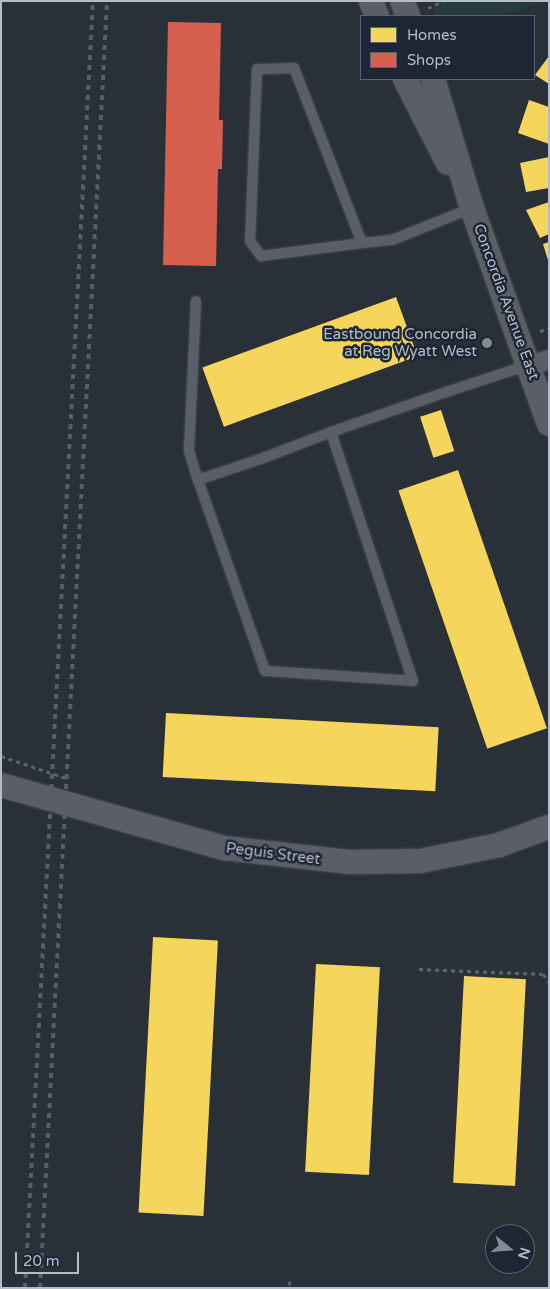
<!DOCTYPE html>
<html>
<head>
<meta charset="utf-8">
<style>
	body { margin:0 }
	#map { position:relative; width:550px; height:1289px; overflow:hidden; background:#2a3038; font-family:"Varela Round",sans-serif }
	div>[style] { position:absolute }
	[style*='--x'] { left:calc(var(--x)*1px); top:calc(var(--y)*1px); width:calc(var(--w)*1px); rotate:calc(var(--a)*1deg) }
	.green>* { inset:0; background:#273a3e }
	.homes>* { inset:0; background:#f6d55c; transform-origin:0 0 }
	.shops>* { inset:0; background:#d6604d }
	.path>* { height:3px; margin-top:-1.5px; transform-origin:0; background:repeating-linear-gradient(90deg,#5d636a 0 4px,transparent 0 8px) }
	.roads { filter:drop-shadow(0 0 1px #484c53) drop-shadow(0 0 1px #484c53) }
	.service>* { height:10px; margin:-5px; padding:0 5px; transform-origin:5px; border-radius:5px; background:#5a5e66 }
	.minor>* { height:19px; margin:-9.5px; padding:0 9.5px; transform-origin:9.5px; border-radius:9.5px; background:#5a5e66 }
	.tertiary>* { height:24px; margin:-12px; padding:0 12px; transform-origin:12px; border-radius:12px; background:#5a5e66 }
	.rail>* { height:4px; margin-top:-2px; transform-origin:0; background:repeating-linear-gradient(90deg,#595d64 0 5px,transparent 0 10px) }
	.dots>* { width:14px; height:14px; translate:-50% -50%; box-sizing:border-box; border:2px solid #1d2633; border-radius:50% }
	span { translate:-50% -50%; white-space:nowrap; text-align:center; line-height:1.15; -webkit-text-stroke:5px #1d2633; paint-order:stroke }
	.street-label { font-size:15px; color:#b4bcc9 }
	.poi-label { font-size:15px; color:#b4bcc9 }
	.right { translate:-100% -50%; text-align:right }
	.frame { position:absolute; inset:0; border:2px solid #b4bcc9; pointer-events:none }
	.legend { position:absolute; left:360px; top:15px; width:175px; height:65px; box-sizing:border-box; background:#1d2633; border:1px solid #59626f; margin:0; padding:6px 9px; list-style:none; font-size:15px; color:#b4bcc9 }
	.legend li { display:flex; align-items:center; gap:10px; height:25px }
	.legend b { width:25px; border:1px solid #59626f }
	.north { position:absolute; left:485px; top:1224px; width:50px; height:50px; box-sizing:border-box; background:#1d2633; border:1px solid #59626f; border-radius:50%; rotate:107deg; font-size:14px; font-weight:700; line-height:20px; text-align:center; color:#b4bcc9 }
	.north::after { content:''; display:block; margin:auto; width:18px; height:22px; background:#848b96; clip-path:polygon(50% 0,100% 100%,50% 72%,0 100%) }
	.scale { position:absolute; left:15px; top:1252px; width:64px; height:22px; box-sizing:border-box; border:2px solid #b4bcc9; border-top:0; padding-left:6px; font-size:15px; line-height:18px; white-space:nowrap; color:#b4bcc9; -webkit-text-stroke:4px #1d2633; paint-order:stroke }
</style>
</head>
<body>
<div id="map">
	<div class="green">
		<div style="clip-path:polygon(432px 1px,546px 1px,500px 16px,436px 16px)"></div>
	</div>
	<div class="homes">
		<div style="clip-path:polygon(549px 56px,549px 84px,535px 75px)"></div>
		<div style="clip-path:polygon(529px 100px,549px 107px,549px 144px,518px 133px)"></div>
		<div style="clip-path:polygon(549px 157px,549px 188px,526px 192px,520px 163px)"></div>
		<div style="clip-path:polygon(549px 202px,549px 234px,540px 238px,526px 210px)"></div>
		<div style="clip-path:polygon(549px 242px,549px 260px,548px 260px,543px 244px)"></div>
		<div style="left:396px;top:297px;width:63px;height:206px;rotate:70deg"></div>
		<div style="left:441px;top:410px;width:43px;height:22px;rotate:72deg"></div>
		<div style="left:458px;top:470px;width:273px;height:63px;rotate:71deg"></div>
		<div style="left:166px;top:713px;width:273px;height:64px;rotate:3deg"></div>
		<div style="left:153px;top:937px;width:65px;height:276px;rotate:3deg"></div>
		<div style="left:316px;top:964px;width:64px;height:208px;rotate:3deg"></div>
		<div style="left:464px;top:976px;width:62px;height:207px;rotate:3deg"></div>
	</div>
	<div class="shops">
		<div style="clip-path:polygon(168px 22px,221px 23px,219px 120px,223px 120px,222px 169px,218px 169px,216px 266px,163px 265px)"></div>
	</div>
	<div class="path">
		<div style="--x:428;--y:8;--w:17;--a:-25"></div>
		<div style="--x:540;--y:331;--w:9;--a:-18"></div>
		<div style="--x:1;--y:756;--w:72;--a:18.7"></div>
		<div style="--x:419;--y:969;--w:124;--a:2.3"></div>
		<div style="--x:543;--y:974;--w:10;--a:53"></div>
		<div style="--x:289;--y:1281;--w:7;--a:74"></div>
	</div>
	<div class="roads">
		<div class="service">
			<div style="--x:362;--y:243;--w:188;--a:-111.2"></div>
			<div style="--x:294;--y:68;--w:37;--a:178"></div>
			<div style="--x:257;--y:69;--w:172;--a:92.3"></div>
			<div style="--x:250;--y:241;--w:19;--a:54"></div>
			<div style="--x:261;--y:256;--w:102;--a:-7.3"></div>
			<div style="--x:362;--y:243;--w:30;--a:-6"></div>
			<div style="--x:392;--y:240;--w:86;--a:-21.8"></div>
			<div style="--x:196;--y:301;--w:150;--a:92.7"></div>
			<div style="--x:189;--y:451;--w:30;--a:73"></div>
			<div style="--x:331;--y:432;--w:262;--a:71.8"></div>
			<div style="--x:413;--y:681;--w:148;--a:-176.1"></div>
			<div style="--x:265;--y:671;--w:202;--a:-109.3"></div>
			<div style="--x:198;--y:480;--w:72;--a:-18.7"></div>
			<div style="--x:266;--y:457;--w:70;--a:-21"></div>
			<div style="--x:331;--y:432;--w:112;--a:-19.2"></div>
			<div style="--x:437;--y:395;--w:97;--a:-18.1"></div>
		</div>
		<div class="minor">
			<div style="--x:529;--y:365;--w:21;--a:-17"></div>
		</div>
		<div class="tertiary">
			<div style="--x:371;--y:1;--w:16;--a:68"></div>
			<div style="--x:402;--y:1;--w:16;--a:68"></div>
			<div style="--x:405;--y:79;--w:94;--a:62.9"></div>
			<div style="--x:433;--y:79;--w:135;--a:73.2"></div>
			<div style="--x:472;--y:208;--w:229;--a:70.4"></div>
			<div style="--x:1;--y:785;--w:232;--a:15.8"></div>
			<div style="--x:224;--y:848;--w:125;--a:6.4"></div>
			<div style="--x:348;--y:862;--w:72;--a:-0.8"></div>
			<div style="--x:420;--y:861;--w:81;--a:-11.4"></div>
			<div style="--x:499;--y:845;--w:53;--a:-19.8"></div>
		</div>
	</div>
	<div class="rail">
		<div style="--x:25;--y:1288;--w:1289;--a:-86.98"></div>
		<div style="--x:40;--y:1288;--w:1289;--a:-87.02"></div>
	</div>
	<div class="dots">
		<div style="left:487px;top:343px;background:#848b96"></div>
	</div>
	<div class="street-label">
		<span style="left:506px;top:302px;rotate:70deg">Concordia Avenue East</span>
		<span style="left:273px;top:854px;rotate:7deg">Peguis Street</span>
	</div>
	<div class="poi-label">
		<span class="right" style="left:477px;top:343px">Eastbound Concordia<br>at Reg Wyatt West</span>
	</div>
	<div class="frame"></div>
	<ul class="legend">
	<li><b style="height:14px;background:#f6d55c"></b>Homes</li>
	<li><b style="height:14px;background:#d6604d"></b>Shops</li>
	</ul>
	<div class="north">N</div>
	<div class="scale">20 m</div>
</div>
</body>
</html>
